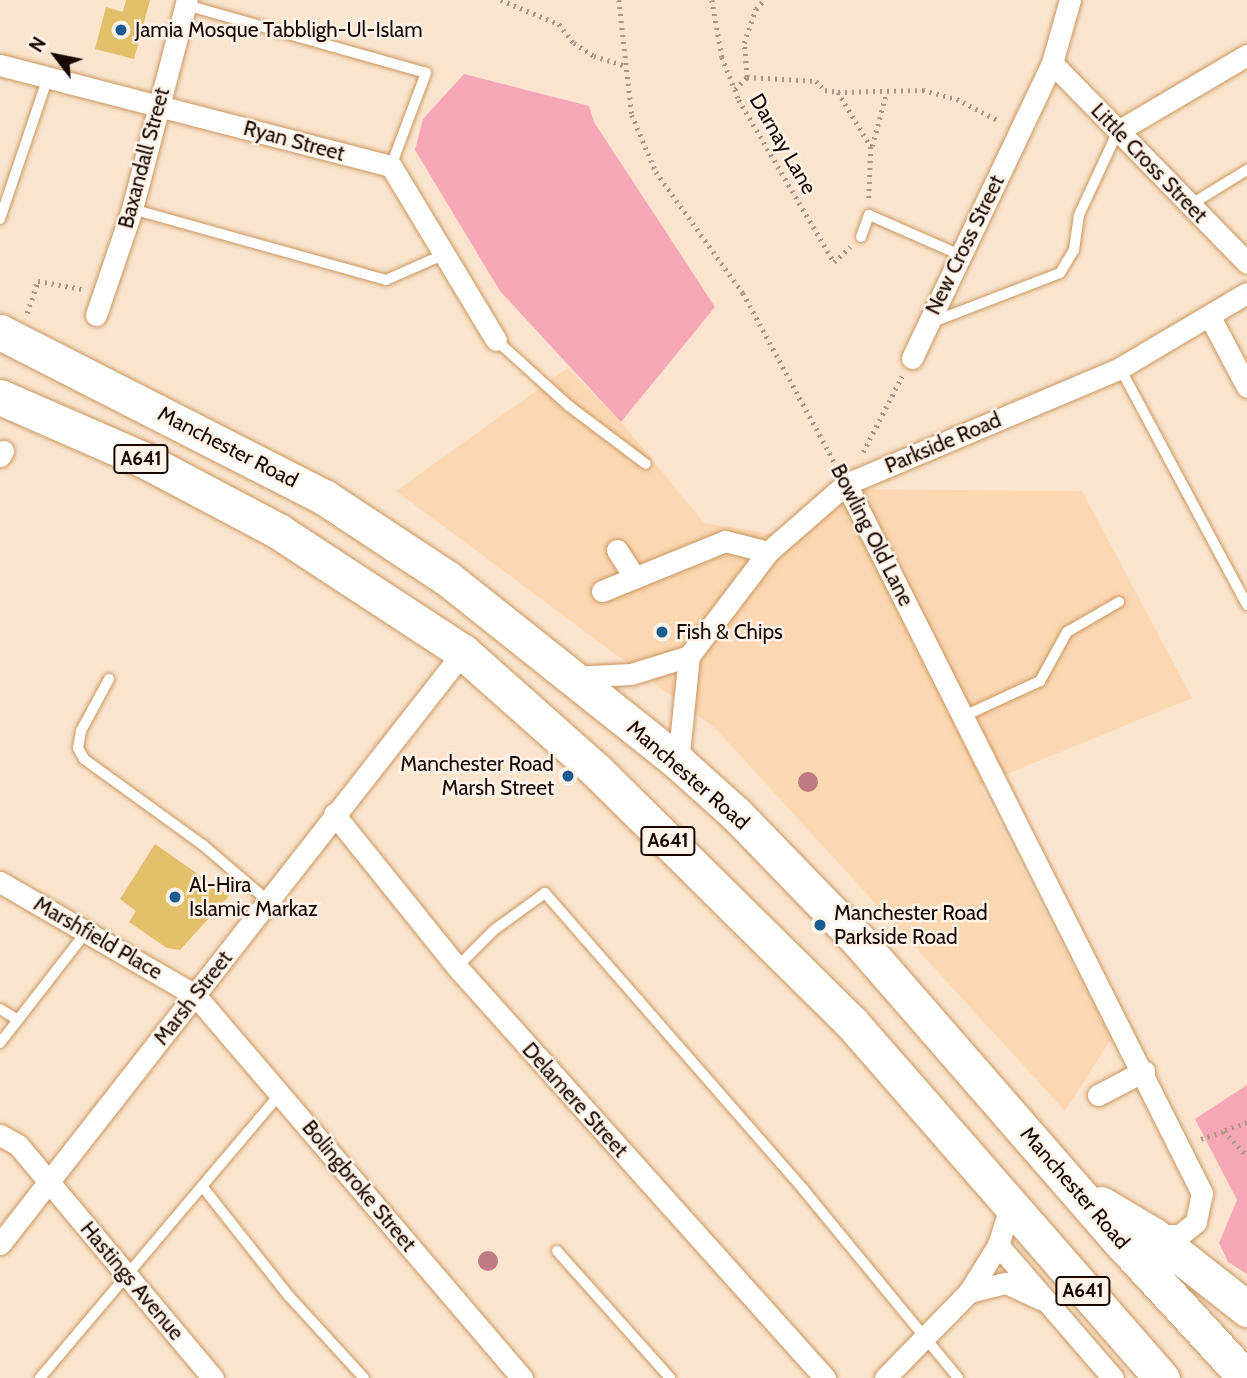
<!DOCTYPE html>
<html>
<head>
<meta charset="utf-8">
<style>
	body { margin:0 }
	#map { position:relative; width:1247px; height:1378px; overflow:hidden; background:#fae4ce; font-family:Cabin,sans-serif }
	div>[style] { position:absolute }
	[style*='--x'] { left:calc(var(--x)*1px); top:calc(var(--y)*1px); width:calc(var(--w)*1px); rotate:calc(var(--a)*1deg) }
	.built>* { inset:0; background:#fbd7b2 }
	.green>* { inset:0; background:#f6a7b5 }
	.building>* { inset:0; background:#e2bf69 }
	.path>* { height:4.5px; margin-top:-2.25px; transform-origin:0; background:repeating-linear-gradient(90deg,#ab9686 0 2px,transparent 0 7px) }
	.roads { filter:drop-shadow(0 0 2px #c9965e) drop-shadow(0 0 2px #c9965e) }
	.service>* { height:10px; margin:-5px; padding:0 5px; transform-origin:5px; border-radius:5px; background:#fff }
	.minor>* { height:21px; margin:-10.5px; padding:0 10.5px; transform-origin:10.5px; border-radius:10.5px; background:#fff }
	.primary>* { height:35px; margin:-17.5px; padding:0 17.5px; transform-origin:17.5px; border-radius:17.5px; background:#fff }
	.trees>* { width:20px; height:20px; margin:-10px; border-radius:50%; background:#be7981 }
	.dots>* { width:19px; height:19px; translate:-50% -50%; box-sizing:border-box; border:4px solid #fef3e8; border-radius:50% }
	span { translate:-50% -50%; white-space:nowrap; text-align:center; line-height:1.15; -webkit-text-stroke:5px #fef3e8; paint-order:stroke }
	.shield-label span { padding:2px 5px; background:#fef3e8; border:2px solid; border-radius:5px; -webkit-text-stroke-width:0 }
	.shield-label { font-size:19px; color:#180600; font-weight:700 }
	.poi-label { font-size:21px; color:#180600 }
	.left { translate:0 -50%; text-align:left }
	.right { translate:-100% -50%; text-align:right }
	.street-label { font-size:21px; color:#180600 }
	.north { position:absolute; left:21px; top:21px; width:70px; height:70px; -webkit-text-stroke:5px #fef3e8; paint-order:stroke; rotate:302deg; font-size:19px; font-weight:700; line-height:28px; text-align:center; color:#180600 }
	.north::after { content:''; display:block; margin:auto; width:24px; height:32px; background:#180600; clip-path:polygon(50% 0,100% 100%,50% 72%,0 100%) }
</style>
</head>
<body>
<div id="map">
	<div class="built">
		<div style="clip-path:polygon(568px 368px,621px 422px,704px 523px,777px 535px,831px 489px,1082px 491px,1192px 698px,980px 785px,1111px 1039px,1065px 1111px,716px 729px,396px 491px)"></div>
	</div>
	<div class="green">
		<div style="clip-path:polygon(464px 74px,589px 106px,594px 122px,715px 307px,621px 422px,500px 291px,415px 150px,423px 119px)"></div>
		<div style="clip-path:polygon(1247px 1085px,1247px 1274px,1228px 1262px,1219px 1243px,1237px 1200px,1195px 1119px)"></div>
	</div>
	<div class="building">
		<div style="clip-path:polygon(126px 0,150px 0,134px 59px,95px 49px,106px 7px,123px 12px)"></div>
		<div style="clip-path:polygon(155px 844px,229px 896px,180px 950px,167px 948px,129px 922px,136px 911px,120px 899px)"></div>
	</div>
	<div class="path">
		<div style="--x:501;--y:0;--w:63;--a:22.5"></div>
		<div style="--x:559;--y:24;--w:24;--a:52"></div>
		<div style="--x:574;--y:43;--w:24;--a:33"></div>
		<div style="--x:594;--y:56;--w:31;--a:17"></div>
		<div style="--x:619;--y:0;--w:116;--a:83.6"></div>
		<div style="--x:632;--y:115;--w:62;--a:67.2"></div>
		<div style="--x:656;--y:172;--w:149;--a:54.3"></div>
		<div style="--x:743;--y:293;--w:196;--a:61.6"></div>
		<div style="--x:712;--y:0;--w:58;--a:80"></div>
		<div style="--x:722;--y:57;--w:46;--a:68.4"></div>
		<div style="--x:739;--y:100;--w:188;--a:59.6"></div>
		<div style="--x:834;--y:262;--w:22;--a:-43"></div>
		<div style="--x:747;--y:77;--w:34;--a:-95"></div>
		<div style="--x:744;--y:43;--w:36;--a:-71"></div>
		<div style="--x:756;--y:9;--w:12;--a:-48"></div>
		<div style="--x:735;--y:89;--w:17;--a:-45"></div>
		<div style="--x:747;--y:77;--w:69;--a:3.3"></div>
		<div style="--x:816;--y:81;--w:13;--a:45"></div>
		<div style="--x:825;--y:90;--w:13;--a:9"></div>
		<div style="--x:838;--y:92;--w:85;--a:-1.3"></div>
		<div style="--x:923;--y:90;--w:35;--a:15"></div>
		<div style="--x:957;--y:99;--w:47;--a:27.6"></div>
		<div style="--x:838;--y:92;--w:64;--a:59"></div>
		<div style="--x:871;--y:147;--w:53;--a:92.2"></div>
		<div style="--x:872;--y:146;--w:54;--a:-74.9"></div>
		<div style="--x:27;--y:313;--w:34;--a:-71"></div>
		<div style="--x:38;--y:281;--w:45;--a:10.3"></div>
		<div style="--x:863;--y:452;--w:85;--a:-62.8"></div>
		<div style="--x:1247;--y:1123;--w:24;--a:161"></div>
		<div style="--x:1224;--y:1131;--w:34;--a:47"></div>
		<div style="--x:1201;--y:1139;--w:24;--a:-19"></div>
	</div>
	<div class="roads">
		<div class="service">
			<div style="--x:186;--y:5;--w:249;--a:15.8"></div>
			<div style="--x:426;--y:73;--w:99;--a:110.6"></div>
			<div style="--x:1190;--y:205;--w:67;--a:-31.6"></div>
			<div style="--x:132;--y:209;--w:264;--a:15.6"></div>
			<div style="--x:386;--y:280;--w:64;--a:-23.8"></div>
			<div style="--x:0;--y:219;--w:150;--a:-71.3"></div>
			<div style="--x:861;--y:237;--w:23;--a:-70"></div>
			<div style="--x:869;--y:215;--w:99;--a:23.7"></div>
			<div style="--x:930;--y:323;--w:139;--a:-21"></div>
			<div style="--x:1060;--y:273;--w:27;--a:-59"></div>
			<div style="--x:1074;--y:250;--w:35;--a:-82"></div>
			<div style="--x:1079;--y:215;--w:93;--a:-65.1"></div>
			<div style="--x:496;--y:340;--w:98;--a:42.1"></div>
			<div style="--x:569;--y:406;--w:96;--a:37"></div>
			<div style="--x:1120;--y:368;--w:269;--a:61.8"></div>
			<div style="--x:109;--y:679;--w:59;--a:118.3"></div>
			<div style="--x:81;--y:731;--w:17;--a:100"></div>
			<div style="--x:78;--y:748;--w:13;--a:61"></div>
			<div style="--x:84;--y:759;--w:147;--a:35.9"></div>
			<div style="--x:203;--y:845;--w:86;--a:40.7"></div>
			<div style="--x:964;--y:716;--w:84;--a:-24.7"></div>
			<div style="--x:1040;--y:681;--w:56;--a:-61.1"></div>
			<div style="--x:1067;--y:632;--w:60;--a:-30"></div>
			<div style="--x:457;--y:967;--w:52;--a:-45"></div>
			<div style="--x:494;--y:930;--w:63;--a:-36"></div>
			<div style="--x:545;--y:893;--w:393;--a:48.9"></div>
			<div style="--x:803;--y:1189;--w:244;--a:50.6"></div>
			<div style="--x:0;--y:1009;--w:21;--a:31"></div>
			<div style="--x:0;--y:1043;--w:140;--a:-52.2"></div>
			<div style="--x:202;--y:1186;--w:140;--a:51.7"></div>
			<div style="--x:289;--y:1296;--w:111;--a:47.6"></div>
			<div style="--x:557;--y:1251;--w:170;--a:48.3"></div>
			<div style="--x:40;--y:1378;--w:372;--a:-49.8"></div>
		</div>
		<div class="minor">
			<div style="--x:1052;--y:63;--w:279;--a:45.7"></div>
			<div style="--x:0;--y:65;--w:404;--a:14.5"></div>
			<div style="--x:391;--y:166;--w:203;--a:58.9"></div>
			<div style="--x:1118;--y:131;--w:150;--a:-30.5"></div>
			<div style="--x:96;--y:315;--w:112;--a:-71.2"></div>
			<div style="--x:132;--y:209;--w:216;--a:-75.3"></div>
			<div style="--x:1210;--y:317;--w:79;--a:62.1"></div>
			<div style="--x:912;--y:358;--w:327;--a:-64.6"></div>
			<div style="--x:1052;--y:63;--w:66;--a:-74.1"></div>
			<div style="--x:0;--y:456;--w:6;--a:-59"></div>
			<div style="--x:846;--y:484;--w:793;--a:63.34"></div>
			<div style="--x:1202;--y:1193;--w:30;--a:102"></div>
			<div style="--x:1196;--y:1222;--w:21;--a:141"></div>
			<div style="--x:1180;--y:1235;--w:27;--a:180"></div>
			<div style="--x:617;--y:550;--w:33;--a:57"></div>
			<div style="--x:602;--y:591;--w:133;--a:-22.1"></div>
			<div style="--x:725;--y:541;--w:44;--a:14.3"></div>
			<div style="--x:572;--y:677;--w:59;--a:-2.9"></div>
			<div style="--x:631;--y:674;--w:61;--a:-17.2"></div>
			<div style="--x:678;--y:762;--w:107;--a:-84.1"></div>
			<div style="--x:689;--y:656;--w:131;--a:-52.8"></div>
			<div style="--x:768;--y:552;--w:103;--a:-41.1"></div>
			<div style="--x:846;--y:484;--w:298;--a:-22.9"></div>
			<div style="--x:1120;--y:368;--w:147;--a:-30.6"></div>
			<div style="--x:334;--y:814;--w:196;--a:51.2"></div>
			<div style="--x:457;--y:967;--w:552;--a:48.16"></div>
			<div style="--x:0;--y:882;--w:225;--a:30.1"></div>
			<div style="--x:195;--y:995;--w:504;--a:49.51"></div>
			<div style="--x:1098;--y:1095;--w:52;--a:-27.6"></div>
			<div style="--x:0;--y:1135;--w:21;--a:29"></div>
			<div style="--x:18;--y:1145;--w:304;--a:50.1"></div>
			<div style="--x:0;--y:1244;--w:752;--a:-51.97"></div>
			<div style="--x:998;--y:1245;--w:176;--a:49.2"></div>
			<div style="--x:969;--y:1292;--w:38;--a:-14"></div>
			<div style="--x:1006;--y:1283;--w:38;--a:25"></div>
			<div style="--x:885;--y:1378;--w:120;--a:-45.7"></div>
			<div style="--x:969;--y:1292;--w:55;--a:-58.3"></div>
			<div style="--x:998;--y:1245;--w:43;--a:-72.4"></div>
		</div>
		<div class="primary">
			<div style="--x:0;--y:332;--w:364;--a:27"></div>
			<div style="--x:324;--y:497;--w:147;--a:33.4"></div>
			<div style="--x:447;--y:578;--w:295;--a:38.5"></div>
			<div style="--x:678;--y:762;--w:78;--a:41.9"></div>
			<div style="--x:736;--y:814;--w:175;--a:45.9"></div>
			<div style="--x:858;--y:940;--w:398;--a:49"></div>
			<div style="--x:1119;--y:1240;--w:188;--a:47.4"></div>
			<div style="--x:0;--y:397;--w:157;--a:23.6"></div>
			<div style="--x:144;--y:460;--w:152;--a:27.9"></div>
			<div style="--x:278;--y:531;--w:221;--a:33.2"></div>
			<div style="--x:463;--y:652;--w:179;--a:41.6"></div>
			<div style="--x:597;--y:771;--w:357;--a:44.7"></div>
			<div style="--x:851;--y:1022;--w:473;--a:48.9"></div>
			<div style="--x:1101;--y:1204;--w:61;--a:30.8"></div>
			<div style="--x:1153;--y:1235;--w:120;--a:38.2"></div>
		</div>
	</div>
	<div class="trees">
		<div style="left:808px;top:782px"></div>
		<div style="left:488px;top:1261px"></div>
	</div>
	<div class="dots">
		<div style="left:121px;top:30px;background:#1a5c92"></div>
		<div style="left:662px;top:632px;background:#1a5c92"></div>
		<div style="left:568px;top:776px;background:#1a5c92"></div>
		<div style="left:175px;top:897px;background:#1a5c92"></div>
		<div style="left:820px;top:925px;background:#1a5c92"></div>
	</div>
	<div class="shield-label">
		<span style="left:141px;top:459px">A641</span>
		<span style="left:668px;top:841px">A641</span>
		<span style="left:1083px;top:1291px">A641</span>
	</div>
	<div class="poi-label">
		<span class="left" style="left:135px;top:30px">Jamia Mosque Tabbligh-Ul-Islam</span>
		<span class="left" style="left:676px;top:632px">Fish &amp; Chips</span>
		<span class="right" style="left:554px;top:776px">Manchester Road<br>Marsh Street</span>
		<span class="left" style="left:189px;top:897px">Al-Hira<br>Islamic Markaz</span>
		<span class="left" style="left:834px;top:925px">Manchester Road<br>Parkside Road</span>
	</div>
	<div class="street-label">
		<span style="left:294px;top:141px;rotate:15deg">Ryan Street</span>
		<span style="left:783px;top:144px;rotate:60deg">Darnay Lane</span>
		<span style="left:144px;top:158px;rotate:-75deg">Baxandall Street</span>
		<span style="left:1149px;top:163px;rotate:46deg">Little Cross Street</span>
		<span style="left:965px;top:245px;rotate:-64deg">New Cross Street</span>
		<span style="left:943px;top:443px;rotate:-23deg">Parkside Road</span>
		<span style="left:228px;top:447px;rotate:27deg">Manchester Road</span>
		<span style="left:872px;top:535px;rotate:63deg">Bowling Old Lane</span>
		<span style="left:688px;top:775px;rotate:41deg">Manchester Road</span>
		<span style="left:98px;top:938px;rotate:30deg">Marshfield Place</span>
		<span style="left:193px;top:998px;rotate:-52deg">Marsh Street</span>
		<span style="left:575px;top:1100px;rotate:48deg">Delamere Street</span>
		<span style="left:359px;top:1186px;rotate:50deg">Bolingbroke Street</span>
		<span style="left:1075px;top:1188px;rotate:49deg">Manchester Road</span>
		<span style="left:132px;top:1281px;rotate:50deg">Hastings Avenue</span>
	</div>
	<div class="north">N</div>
</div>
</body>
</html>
